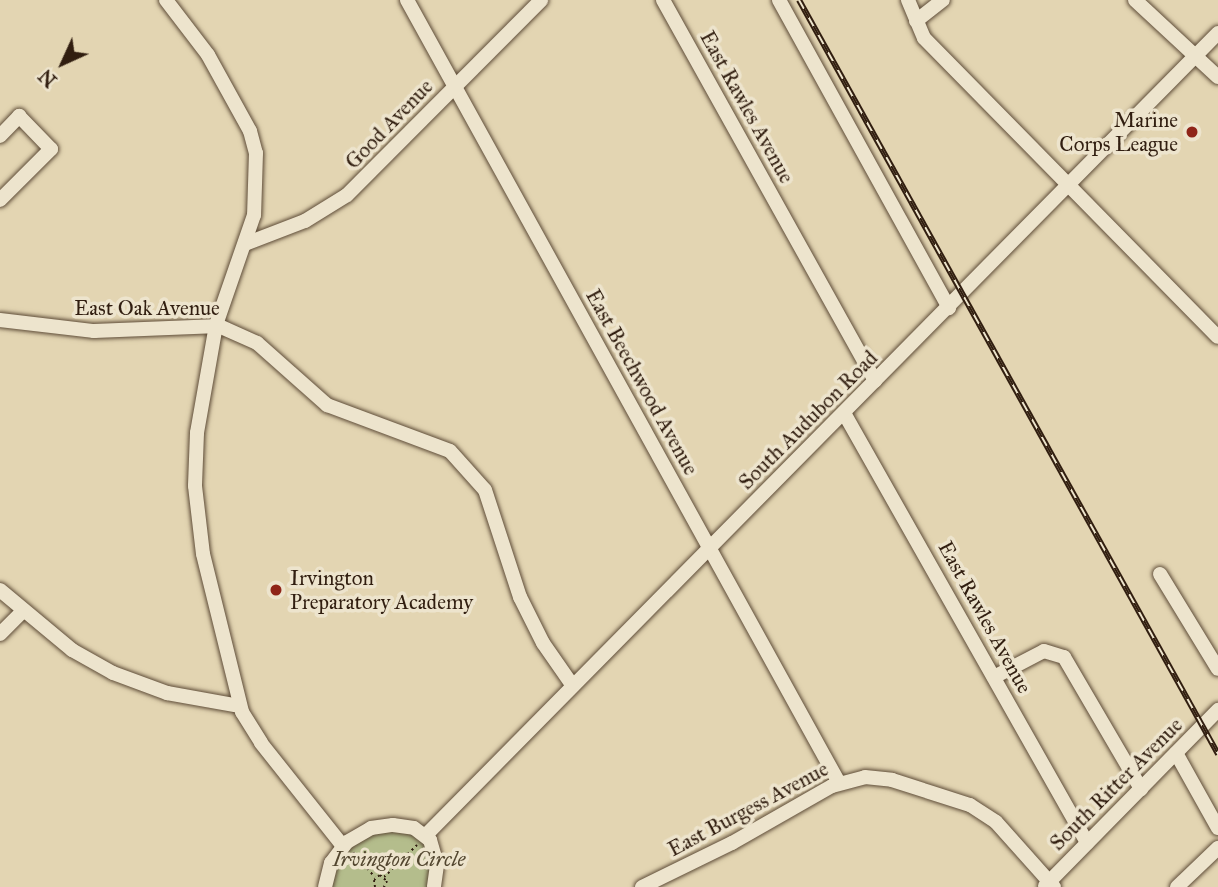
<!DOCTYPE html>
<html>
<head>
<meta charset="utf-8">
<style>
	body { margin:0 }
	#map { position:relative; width:1218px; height:887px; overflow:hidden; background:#e3d5b2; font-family:"IM FELL Great Primer",serif }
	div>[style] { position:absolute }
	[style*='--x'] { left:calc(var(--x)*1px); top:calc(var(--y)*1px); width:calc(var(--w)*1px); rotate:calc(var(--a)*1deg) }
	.green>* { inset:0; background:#b4bd8c }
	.path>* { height:2px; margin-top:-1px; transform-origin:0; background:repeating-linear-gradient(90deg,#311e10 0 2px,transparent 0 5.5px) }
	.roads { filter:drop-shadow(0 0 2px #5e4c38) drop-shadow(0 0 2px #5e4c38) }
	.minor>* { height:14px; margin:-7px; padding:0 7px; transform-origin:7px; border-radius:7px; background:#ede4cd }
	.rail>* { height:6px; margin-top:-3px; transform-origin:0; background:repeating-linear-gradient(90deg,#ede4cd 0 10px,#311e10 0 20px); box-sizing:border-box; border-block:2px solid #311e10 }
	.dots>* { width:19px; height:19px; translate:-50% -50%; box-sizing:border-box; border:4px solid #ede4cd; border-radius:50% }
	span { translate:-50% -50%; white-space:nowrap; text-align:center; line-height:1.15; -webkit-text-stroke:7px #ede4cd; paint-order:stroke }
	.street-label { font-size:21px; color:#311e10 }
	.poi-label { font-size:21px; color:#311e10 }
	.right { translate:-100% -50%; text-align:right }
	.left { translate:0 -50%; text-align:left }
	.park-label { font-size:21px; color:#52462f; font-style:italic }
	.north { position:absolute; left:28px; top:28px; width:70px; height:70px; -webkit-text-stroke:5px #ede4cd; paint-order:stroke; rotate:225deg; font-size:19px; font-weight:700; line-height:28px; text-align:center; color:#311e10 }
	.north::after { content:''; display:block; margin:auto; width:24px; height:32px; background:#311e10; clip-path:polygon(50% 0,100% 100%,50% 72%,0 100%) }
</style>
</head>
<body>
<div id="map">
	<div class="green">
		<div style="clip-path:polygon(400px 829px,422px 839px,432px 858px,428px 887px,332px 887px,338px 866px,350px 849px,371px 835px)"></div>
	</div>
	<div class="path">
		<div style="--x:353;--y:852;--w:33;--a:49"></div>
		<div style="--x:384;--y:877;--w:46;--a:-44.1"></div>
		<div style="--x:375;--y:887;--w:7;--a:-98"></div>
		<div style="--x:374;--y:880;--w:8;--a:-40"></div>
		<div style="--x:380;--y:875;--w:9;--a:41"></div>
		<div style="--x:387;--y:881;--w:7;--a:117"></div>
	</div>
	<div class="roads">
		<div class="minor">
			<div style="--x:166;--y:0;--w:69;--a:52.6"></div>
			<div style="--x:208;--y:55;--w:87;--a:61.1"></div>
			<div style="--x:250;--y:131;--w:23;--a:75"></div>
			<div style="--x:256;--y:153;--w:62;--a:91.8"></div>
			<div style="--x:254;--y:215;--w:116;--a:109.1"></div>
			<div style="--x:216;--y:325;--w:110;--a:100"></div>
			<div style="--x:197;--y:433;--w:53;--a:92.2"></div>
			<div style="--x:195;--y:486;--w:68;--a:83.3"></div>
			<div style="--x:203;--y:554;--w:163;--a:76.1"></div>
			<div style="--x:242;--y:712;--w:36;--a:58"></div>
			<div style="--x:261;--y:743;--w:132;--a:51.5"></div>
			<div style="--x:407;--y:0;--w:894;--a:61.11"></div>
			<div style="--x:663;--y:0;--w:436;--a:60.9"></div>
			<div style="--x:779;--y:0;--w:352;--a:61.1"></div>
			<div style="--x:908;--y:0;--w:41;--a:67.2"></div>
			<div style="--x:924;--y:38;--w:419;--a:45.5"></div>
			<div style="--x:1135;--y:0;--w:113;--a:42.9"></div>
			<div style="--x:916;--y:21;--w:34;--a:-38"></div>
			<div style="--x:0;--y:136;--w:28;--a:-46"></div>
			<div style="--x:19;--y:116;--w:46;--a:45.9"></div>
			<div style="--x:51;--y:149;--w:72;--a:135"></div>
			<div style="--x:245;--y:244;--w:64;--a:-21"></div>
			<div style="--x:305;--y:221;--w:49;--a:-31.8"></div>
			<div style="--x:347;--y:195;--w:275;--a:-45.1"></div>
			<div style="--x:0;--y:320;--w:95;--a:6.7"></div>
			<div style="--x:94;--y:331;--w:125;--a:-2.3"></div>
			<div style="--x:219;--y:326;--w:42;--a:24.1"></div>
			<div style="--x:257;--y:343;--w:94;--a:41.5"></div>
			<div style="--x:327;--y:405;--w:131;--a:20.5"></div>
			<div style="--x:450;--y:451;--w:52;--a:48.1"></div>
			<div style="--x:485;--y:490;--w:113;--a:71.9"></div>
			<div style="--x:520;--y:597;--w:51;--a:63.4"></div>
			<div style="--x:543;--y:643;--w:52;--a:55.1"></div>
			<div style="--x:844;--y:413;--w:494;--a:60.5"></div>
			<div style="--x:1160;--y:574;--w:111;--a:58.6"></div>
			<div style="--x:0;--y:590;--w:94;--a:39.8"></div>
			<div style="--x:72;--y:650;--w:47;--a:29.3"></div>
			<div style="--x:113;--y:673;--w:58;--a:20.3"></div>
			<div style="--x:167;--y:693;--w:73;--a:10.2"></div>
			<div style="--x:0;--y:634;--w:33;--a:-45"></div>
			<div style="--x:994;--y:677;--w:56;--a:-27.5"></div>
			<div style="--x:1044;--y:651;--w:21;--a:17"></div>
			<div style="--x:1064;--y:657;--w:153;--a:59.7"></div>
			<div style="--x:1176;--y:753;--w:86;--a:60.8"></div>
			<div style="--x:426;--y:835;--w:1127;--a:-45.36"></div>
			<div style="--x:1045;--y:886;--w:247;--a:-45.5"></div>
			<div style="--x:325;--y:887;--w:25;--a:-76"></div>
			<div style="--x:331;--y:863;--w:26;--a:-53"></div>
			<div style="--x:347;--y:842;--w:28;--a:-30"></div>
			<div style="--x:371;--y:828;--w:22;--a:-8"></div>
			<div style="--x:393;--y:825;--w:21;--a:8"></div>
			<div style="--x:414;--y:828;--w:20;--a:37"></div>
			<div style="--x:430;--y:840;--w:26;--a:74"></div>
			<div style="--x:437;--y:865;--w:22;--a:98"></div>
			<div style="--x:642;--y:887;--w:100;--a:-26.1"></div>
			<div style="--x:732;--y:843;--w:115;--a:-29.7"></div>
			<div style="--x:832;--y:786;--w:34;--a:-15"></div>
			<div style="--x:865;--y:777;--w:27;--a:6"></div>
			<div style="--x:892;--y:780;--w:82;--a:17.8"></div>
			<div style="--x:970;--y:805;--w:31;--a:33"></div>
			<div style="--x:996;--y:822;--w:87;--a:48.3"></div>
			<div style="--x:1177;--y:887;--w:57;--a:-43.6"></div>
		</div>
	</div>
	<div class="rail">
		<div style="--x:799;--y:0;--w:863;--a:60.94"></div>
	</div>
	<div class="dots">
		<div style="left:1192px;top:132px;background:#8f2418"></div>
		<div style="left:276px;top:590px;background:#8f2418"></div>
	</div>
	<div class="street-label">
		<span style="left:747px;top:107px;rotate:61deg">East Rawles Avenue</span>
		<span style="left:389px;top:124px;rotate:-46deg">Good Avenue</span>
		<span style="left:147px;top:308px">East Oak Avenue</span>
		<span style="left:642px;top:382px;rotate:61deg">East Beechwood Avenue</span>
		<span style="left:808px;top:420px;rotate:-45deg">South Audubon Road</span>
		<span style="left:985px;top:617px;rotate:61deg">East Rawles Avenue</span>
		<span style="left:1116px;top:784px;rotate:-45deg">South Ritter Avenue</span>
		<span style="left:748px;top:809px;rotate:-28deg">East Burgess Avenue</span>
	</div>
	<div class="poi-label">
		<span class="right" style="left:1178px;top:132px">Marine<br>Corps League</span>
		<span class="left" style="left:290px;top:590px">Irvington<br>Preparatory Academy</span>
	</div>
	<div class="park-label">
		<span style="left:399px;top:859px">Irvington Circle</span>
	</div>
	<div class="north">N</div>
</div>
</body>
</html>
